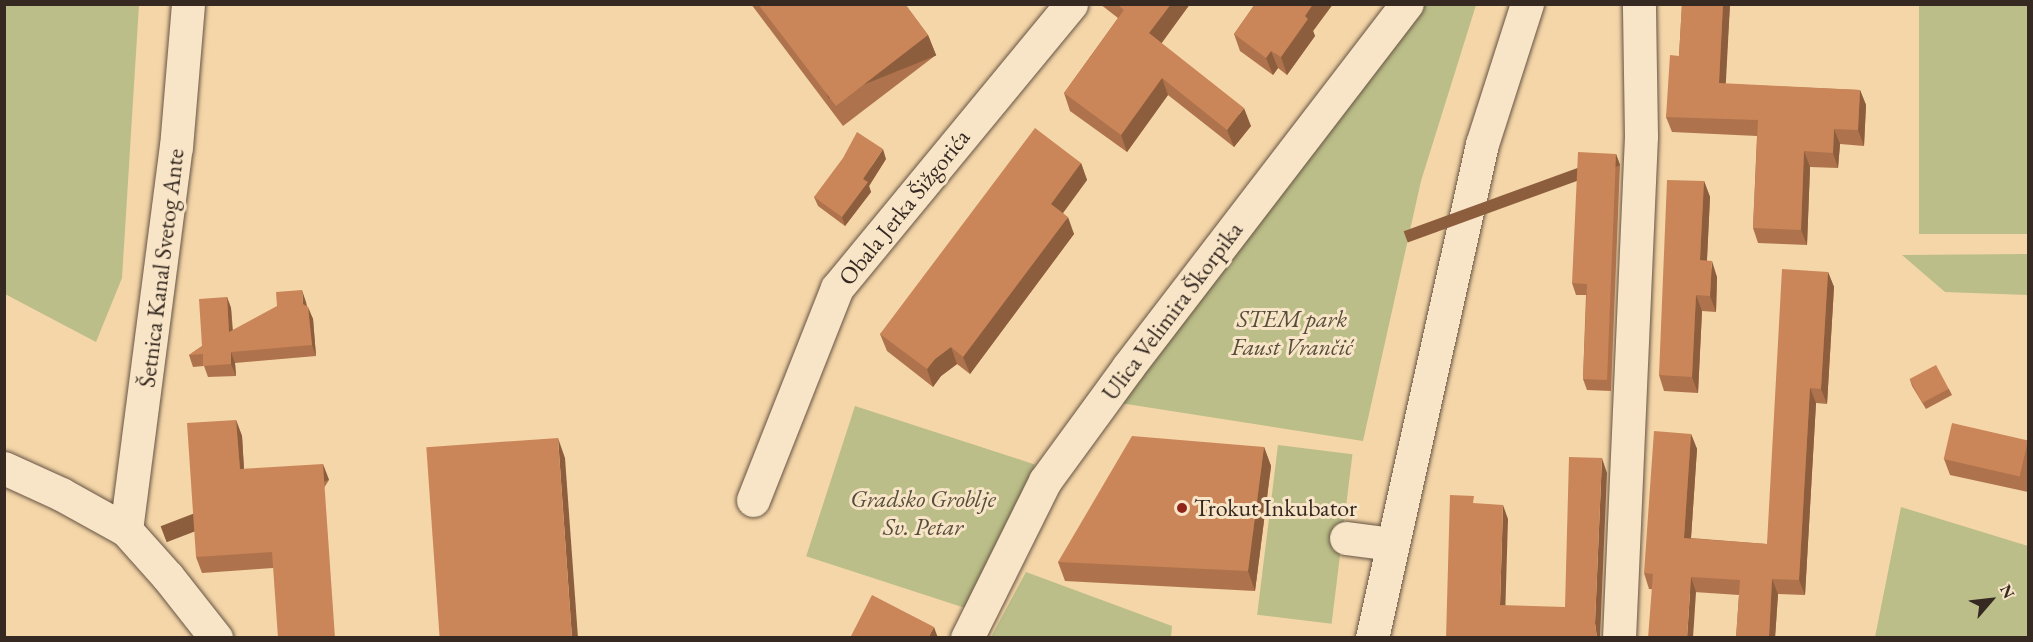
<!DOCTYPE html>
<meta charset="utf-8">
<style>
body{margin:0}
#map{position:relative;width:2033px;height:642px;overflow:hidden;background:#f5d6a8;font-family:"EB Garamond",serif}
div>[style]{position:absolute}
.green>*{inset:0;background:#bbbe88;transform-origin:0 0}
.roads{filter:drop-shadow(0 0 2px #655444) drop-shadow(0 0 2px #655444)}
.minor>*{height:33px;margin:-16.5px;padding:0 16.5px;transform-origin:16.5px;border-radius:16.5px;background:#f8e4c6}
.wall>*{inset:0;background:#ae734c}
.shaded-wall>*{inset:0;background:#8d5e3e;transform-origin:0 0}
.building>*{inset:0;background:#ca8658;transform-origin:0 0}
.dots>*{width:16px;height:16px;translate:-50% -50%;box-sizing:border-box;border:3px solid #f8e4c6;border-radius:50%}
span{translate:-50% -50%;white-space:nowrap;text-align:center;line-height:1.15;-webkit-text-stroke:6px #f8e4c6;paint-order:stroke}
.street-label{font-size:24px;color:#352922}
.park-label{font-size:24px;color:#564e3c;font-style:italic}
.poi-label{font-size:24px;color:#352922}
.left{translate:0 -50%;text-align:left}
.frame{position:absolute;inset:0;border:6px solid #352922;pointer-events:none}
.north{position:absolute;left:1961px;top:570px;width:60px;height:60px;-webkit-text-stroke:4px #f8e4c6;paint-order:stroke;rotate:62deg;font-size:16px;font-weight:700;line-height:24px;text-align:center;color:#352922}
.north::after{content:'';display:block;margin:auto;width:21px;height:27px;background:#352922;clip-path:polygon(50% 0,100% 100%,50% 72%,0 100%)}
</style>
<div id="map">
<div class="green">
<div style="clip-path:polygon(4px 5px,139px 5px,122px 278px,96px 342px,5px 294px)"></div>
<div style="clip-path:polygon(1421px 5px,1476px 5px,1421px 181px,1363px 441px,1120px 403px,1292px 182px)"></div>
<div style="left:1919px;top:5px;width:109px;height:229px"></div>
<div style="clip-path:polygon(2028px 254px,2028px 295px,1945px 292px,1902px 255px)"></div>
<div style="left:855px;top:406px;width:189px;height:158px;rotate:18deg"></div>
<div style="left:1278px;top:445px;width:75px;height:171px;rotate:7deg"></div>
<div style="clip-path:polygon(1901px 507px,2028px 546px,2028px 637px,1875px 637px)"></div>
<div style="clip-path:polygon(1026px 572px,1172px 626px,1171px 637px,991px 637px)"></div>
</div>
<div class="roads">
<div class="minor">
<div style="left:4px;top:468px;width:63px;rotate:24.5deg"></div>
<div style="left:61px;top:494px;width:74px;rotate:29deg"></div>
<div style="left:126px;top:530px;width:63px;rotate:48.2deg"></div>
<div style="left:168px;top:577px;width:78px;rotate:51.8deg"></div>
<div style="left:753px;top:500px;width:228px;rotate:-68.4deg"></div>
<div style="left:837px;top:288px;width:368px;rotate:-50.5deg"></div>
<div style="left:126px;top:530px;width:386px;rotate:-82.6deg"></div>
<div style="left:176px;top:147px;width:144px;rotate:-85.2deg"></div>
<div style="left:1346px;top:538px;width:46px;rotate:7.4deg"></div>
<div style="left:967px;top:638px;width:175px;rotate:-63.6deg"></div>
<div style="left:1045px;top:481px;width:141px;rotate:-53.9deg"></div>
<div style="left:1128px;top:367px;width:458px;rotate:-52.5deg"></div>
<div style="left:1372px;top:638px;width:506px;rotate:-77.45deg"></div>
<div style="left:1482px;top:144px;width:147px;rotate:-72.2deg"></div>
<div style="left:1619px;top:638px;width:502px;rotate:-87.49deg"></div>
<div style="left:1641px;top:136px;width:132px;rotate:-90.9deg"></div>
</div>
</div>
<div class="wall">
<div style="clip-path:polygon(751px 4px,905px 4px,928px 35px,936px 55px,843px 126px)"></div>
<div style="clip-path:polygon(1100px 4px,1190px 4px,1161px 43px,1251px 126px,1234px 147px,1168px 95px,1127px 152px,1070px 111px,1064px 93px,1118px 18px)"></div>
<div style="clip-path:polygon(1255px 4px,1333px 4px,1313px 31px,1315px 36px,1287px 75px,1278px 68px,1273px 75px,1240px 51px,1234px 34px)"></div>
<div style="clip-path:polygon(1682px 4px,1730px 4px,1725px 84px,1860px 90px,1866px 105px,1864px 146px,1840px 144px,1838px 168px,1810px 167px,1807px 245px,1758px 243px,1753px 228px,1757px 136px,1672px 132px,1666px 117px,1679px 56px)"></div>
<div style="clip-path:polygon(1616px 154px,1620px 165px,1611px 391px,1587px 390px,1583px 379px,1586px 295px,1576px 295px,1572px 283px)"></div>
<div style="clip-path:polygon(886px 159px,869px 186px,871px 192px,845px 226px,818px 206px,814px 197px)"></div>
<div style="clip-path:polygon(1081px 163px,1087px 180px,1063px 213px,1074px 234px,970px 374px,957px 364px,941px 376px,933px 387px,887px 351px,880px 334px)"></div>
<div style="clip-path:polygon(1704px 181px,1710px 197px,1707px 261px,1717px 277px,1716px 312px,1702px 311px,1698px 393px,1664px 391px,1659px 375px)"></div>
<div style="clip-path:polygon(1828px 272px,1834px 287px,1827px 404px,1816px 403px,1805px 595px,1778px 594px,1775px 638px,1736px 638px,1739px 595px,1649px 589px,1644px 573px,1691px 434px,1697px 449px,1691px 538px,1767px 544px)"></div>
<div style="clip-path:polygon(227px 297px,231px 308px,233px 330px,306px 302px,307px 306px,313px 319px,316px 356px,235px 363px,236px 376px,208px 377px,204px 366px,193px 367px,189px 355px,202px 346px)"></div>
<div style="clip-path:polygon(1910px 380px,1949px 389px,1952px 395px,1926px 409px,1912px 386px)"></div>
<div style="clip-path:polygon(236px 420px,242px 436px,244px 469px,329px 480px,273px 568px,202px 573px,196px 557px)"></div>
<div style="clip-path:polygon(2028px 440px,2028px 492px,1950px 475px,1944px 459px)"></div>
<div style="clip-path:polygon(1264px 447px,1271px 466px,1255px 591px,1065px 581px,1058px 562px)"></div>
</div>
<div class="shaded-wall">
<div style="clip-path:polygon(1171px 4px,1190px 4px,1156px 51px,1149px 33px)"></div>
<div style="clip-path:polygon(1313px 4px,1333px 4px,1313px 31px,1315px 36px,1287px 75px,1281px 57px,1305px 16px)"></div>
<div style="clip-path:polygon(1723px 4px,1730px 4px,1725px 99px,1719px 83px)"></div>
<div style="left:928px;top:35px;width:22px;height:116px;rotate:68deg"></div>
<div style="clip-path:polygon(1271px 51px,1278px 68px,1273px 75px,1266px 58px)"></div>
<div style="clip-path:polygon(1162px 78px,1168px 95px,1127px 152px,1121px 135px)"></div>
<div style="clip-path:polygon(1860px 90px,1866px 105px,1864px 146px,1858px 130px)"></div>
<div style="clip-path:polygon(1244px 108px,1251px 126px,1234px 147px,1227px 130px)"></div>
<div style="clip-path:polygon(1834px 129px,1840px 144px,1838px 168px,1833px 153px)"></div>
<div style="clip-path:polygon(883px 149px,886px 159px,869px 186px,871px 192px,845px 226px,842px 217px,863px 179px)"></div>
<div style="clip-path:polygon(1804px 151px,1810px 167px,1807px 245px,1801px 230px)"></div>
<div style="left:1616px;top:154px;width:12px;height:226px;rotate:70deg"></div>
<div style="clip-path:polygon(1081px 163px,1087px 180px,1057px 221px,1051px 204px)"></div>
<div style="clip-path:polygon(1704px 181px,1710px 197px,1706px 277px,1700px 260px)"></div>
<div style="clip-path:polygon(1068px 217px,1074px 234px,970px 374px,963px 357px)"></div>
<div style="clip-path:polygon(1712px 261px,1717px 277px,1716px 312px,1710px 296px)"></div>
<div style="clip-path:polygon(1828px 272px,1834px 287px,1827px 404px,1821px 389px)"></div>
<div style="clip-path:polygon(302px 290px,306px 302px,307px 316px,303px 304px)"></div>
<div style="clip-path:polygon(1696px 295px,1702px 311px,1698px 393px,1692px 377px)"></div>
<div style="clip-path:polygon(227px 297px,231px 308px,233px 343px,229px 332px)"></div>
<div style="clip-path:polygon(308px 307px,313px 319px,316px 356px,312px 345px)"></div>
<div style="clip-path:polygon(951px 347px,957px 364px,941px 376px,933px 387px,927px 369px,935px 359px)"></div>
<div style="clip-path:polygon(231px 352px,235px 363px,236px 376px,231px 364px)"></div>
<div style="clip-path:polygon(1810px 388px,1816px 403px,1805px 595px,1799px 580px)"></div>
<div style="clip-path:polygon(236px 420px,242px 436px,245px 486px,240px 469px)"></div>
<div style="clip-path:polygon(1691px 434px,1697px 449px,1690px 553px,1684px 538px)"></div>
<div style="clip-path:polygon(558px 438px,565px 458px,578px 638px,572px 638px)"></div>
<div style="clip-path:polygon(1264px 447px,1271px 466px,1255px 591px,1248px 571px)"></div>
<div style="clip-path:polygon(1602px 458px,1607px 473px,1600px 638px,1597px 638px,1595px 623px)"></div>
<div style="left:323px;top:464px;width:17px;height:174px;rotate:69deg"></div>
<div style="clip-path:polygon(1503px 505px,1508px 519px,1505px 619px,1500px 605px)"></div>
<div style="clip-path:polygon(1691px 577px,1696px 592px,1693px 638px,1687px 638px)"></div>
<div style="clip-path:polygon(1772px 579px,1778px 594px,1775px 638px,1769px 638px)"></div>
<div style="clip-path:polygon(934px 627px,938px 638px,928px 638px)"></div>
</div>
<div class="building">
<div style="clip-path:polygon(758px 4px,905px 4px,928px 35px,836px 106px)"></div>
<div style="clip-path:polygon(1117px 4px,1171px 4px,1149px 33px,1244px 108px,1227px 130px,1162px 78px,1121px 135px,1064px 93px,1124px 10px)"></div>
<div style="clip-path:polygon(1255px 4px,1313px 4px,1305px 16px,1308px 19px,1281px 57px,1271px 51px,1266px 58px,1234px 34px)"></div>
<div style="clip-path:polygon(1682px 4px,1723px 4px,1719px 83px,1860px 90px,1858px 130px,1834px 129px,1833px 153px,1804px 151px,1801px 230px,1753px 228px,1758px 120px,1666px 117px,1670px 55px,1679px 56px)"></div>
<div style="clip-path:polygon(1035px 128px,1081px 163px,1051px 204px,1068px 217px,963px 357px,951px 347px,935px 359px,927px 369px,880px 334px)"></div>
<div style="clip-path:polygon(857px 132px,883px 149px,863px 179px,868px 182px,842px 217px,814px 197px,843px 158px)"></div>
<div style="clip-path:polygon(1578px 152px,1616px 154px,1607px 380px,1583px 379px,1587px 284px,1572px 283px)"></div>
<div style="clip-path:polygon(1667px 180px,1704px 181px,1700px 260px,1712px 261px,1710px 296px,1696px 295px,1692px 377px,1659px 375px)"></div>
<div style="clip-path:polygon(1782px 269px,1828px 272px,1821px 389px,1810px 388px,1799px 580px,1772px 579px,1769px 638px,1736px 638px,1740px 580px,1691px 577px,1687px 638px,1648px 638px,1653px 574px,1644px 573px,1654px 431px,1691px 434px,1684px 538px,1767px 544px)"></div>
<div style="clip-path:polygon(302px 290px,303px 304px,308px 307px,312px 345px,231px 352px,231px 364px,203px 366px,203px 354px,189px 355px,202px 346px,199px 299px,227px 297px,229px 332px,277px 306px,276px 292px)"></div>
<div style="left:1936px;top:365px;width:27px;height:30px;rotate:62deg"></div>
<div style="clip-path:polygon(236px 420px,240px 469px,323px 464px,335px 638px,278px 638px,272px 552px,196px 557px,187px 423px)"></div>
<div style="left:1952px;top:423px;width:78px;height:37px;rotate:13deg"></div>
<div style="clip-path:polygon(1132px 436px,1264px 447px,1248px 571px,1058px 562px)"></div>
<div style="left:558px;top:438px;width:200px;height:132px;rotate:86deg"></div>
<div style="clip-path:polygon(1569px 457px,1602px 458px,1595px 623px,1597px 638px,1446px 638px,1450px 495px,1474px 496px,1473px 503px,1503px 505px,1500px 605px,1565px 607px)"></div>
<div style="clip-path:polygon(872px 595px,934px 627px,928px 638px,850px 638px)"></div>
</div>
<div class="dots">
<div style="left:1182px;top:508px;background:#8f2418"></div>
</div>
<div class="street-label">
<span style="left:904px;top:207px;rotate:-51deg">Obala Jerka Šižgorića</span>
<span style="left:161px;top:268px;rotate:-83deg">Šetnica Kanal Svetog Ante</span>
<span style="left:1172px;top:311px;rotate:-53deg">Ulica Velimira Škorpika</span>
</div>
<div class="park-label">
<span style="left:1292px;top:333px">STEM park<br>Faust Vrančić</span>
<span style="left:923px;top:513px">Gradsko Groblje<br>Sv. Petar</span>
</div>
<div class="poi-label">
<span class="left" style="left:1194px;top:508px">Trokut Inkubator</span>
</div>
<div class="frame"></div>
<div class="north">N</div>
</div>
